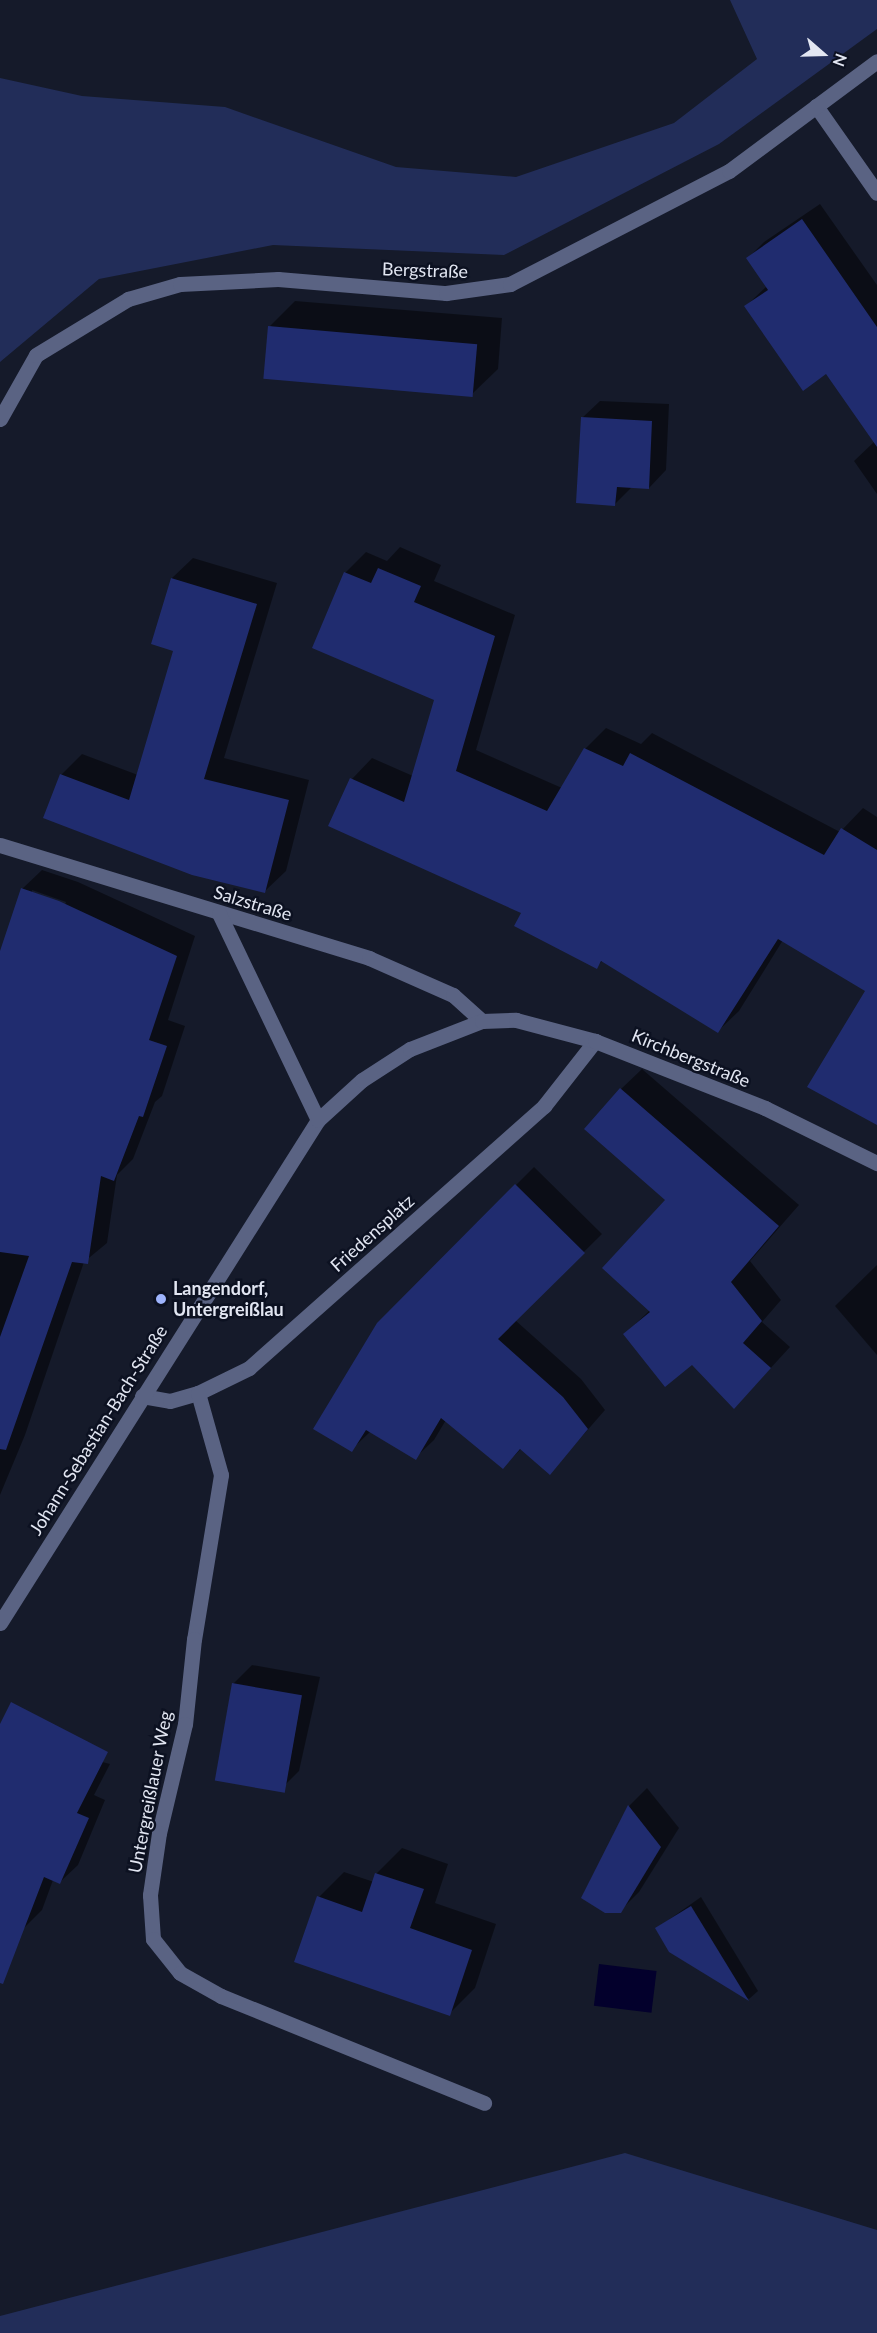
<!DOCTYPE html>
<meta charset="utf-8">
<style>
body{margin:0}
#map{position:relative;width:877px;height:2333px;overflow:hidden;background:#151a2a;font-family:Lato,sans-serif}
div>[style]{position:absolute}
.green>*{inset:0;background:#222d59}
.water>*{inset:0;background:#03002c;transform-origin:0 0}
.shadow>*{inset:0;background:#0007}
.building>*{inset:0;background:#202c6f;transform-origin:0 0}
.service>*{height:15px;margin:-7.5px;padding:0 7.5px;transform-origin:7.5px;border-radius:7.5px;background:#5a6383}
.minor>*{height:15px;margin:-7.5px;padding:0 7.5px;transform-origin:7.5px;border-radius:7.5px;background:#5a6383}
.tertiary>*{height:15px;margin:-7.5px;padding:0 7.5px;transform-origin:7.5px;border-radius:7.5px;background:#5a6383}
.dots>*{width:16px;height:16px;translate:-50% -50%;box-sizing:border-box;border:3px solid #0c1121;border-radius:50%}
span{translate:-50% -50%;white-space:nowrap;text-align:center;line-height:1.15;-webkit-text-stroke:5px #0c1121;paint-order:stroke}
.street-label{font-size:18px;color:#e2e6f2}
.poi-label{font-size:18px;color:#e2e6f2;font-weight:700}
.left{translate:0 -50%;text-align:left}
.north{position:absolute;left:793px;top:24px;width:60px;height:60px;-webkit-text-stroke:4px #0c1121;paint-order:stroke;rotate:110deg;font-size:16px;font-weight:700;line-height:24px;text-align:center;color:#e2e6f2}
.north::after{content:'';display:block;margin:auto;width:21px;height:27px;background:#e2e6f2;clip-path:polygon(50% 0,100% 100%,50% 72%,0 100%)}
</style>
<div id="map">
<div class="green">
<div style="clip-path:polygon(730px 0,877px 0,877px 29px,719px 144px,504px 255px,273px 245px,99px 279px,0 362px,0 78px,82px 96px,225px 107px,396px 167px,516px 177px,674px 123px,757px 59px)"></div>
<div style="clip-path:polygon(625px 2153px,877px 2230px,877px 2333px,0 2333px,0 2316px)"></div>
</div>
<div class="water">
<div style="left:599px;top:1964px;width:58px;height:42px;rotate:7deg"></div>
</div>
<div class="shadow">
<div style="clip-path:polygon(820px 204px,877px 285px,877px 494px,854px 461px,875px 441px,826px 372px,746px 306px,767px 286px,748px 258px,764px 242px)"></div>
<div style="clip-path:polygon(295px 301px,502px 318px,498px 369px,472px 394px,270px 326px)"></div>
<div style="clip-path:polygon(600px 401px,669px 404px,666px 470px,649px 488px,632px 487px,615px 504px,582px 418px)"></div>
<div style="clip-path:polygon(400px 547px,441px 565px,434px 581px,515px 615px,476px 750px,562px 788px,585px 749px,606px 728px,641px 744px,652px 733px,840px 832px,863px 808px,877px 817px,877px 1121px,867px 991px,783px 940px,739px 1011px,718px 1031px,603px 960px,597px 967px,352px 779px,372px 758px,413px 776px,436px 699px,345px 573px,366px 552px,387px 561px)"></div>
<div style="clip-path:polygon(193px 558px,277px 583px,224px 758px,309px 780px,286px 871px,265px 891px,61px 775px,82px 754px,138px 775px,175px 650px,172px 578px)"></div>
<div style="clip-path:polygon(evenodd,42px 870px,78px 882px,195px 936px,168px 1020px,185px 1026px,162px 1096px,155px 1102px,133px 1159px,117px 1175px,107px 1243px,84px 1262px,25px 1435px,0 1495px,0 956px,22px 889px,42px 870px,32px 890px,66px 902px,65px 905px,32px 894px,32px 890px)"></div>
<div style="clip-path:polygon(642px 1069px,799px 1205px,750px 1261px,781px 1300px,762px 1322px,790px 1347px,735px 1407px,692px 1363px,625px 1334px,650px 1310px,667px 1200px,621px 1089px)"></div>
<div style="clip-path:polygon(534px 1167px,602px 1234px,515px 1320px,581px 1379px,605px 1410px,550px 1473px,521px 1449px,503px 1467px,446px 1420px,434px 1440px,415px 1458px,370px 1432px,351px 1450px,378px 1323px)"></div>
<div style="clip-path:polygon(877px 1265px,877px 1355px,835px 1306px)"></div>
<div style="clip-path:polygon(252px 1665px,320px 1677px,299px 1771px,280px 1790px,233px 1684px)"></div>
<div style="clip-path:polygon(4px 1736px,110px 1764px,94px 1795px,105px 1800px,78px 1865px,60px 1882px,53px 1880px,42px 1910px,24px 1928px,0 1919px,0 1740px)"></div>
<div style="clip-path:polygon(647px 1788px,679px 1828px,639px 1892px,620px 1911px,583px 1897px,629px 1806px)"></div>
<div style="clip-path:polygon(402px 1848px,448px 1864px,435px 1903px,496px 1924px,475px 1988px,449px 2014px,319px 1897px,344px 1872px,374px 1882px,377px 1873px)"></div>
<div style="clip-path:polygon(701px 1897px,758px 1991px,749px 1999px,671px 1951px,657px 1928px)"></div>
</div>
<div class="building">
<div style="clip-path:polygon(802px 219px,877px 327px,877px 447px,826px 374px,803px 391px,744px 306px,768px 290px,746px 258px)"></div>
<div style="left:268px;top:326px;width:210px;height:53px;rotate:5deg"></div>
<div style="clip-path:polygon(581px 417px,652px 421px,649px 489px,617px 487px,615px 506px,576px 503px)"></div>
<div style="clip-path:polygon(378px 568px,421px 586px,414px 602px,495px 636px,456px 771px,547px 811px,584px 748px,623px 766px,630px 753px,824px 855px,841px 828px,877px 850px,877px 1125px,807px 1087px,865px 991px,778px 939px,718px 1033px,601px 961px,597px 969px,514px 926px,521px 913px,328px 826px,350px 778px,404px 802px,434px 700px,312px 648px,344px 572px,371px 583px)"></div>
<div style="clip-path:polygon(171px 578px,257px 604px,204px 779px,289px 800px,265px 893px,192px 875px,43px 818px,60px 774px,129px 800px,173px 651px,151px 644px)"></div>
<div style="clip-path:polygon(21px 888px,59px 901px,177px 956px,149px 1040px,167px 1046px,143px 1117px,139px 1116px,114px 1181px,101px 1176px,88px 1264px,72px 1262px,6px 1450px,0 1449px,0 1337px,29px 1256px,0 1252px,0 951px)"></div>
<div style="clip-path:polygon(620px 1088px,779px 1226px,731px 1282px,762px 1321px,743px 1343px,771px 1368px,734px 1409px,692px 1365px,665px 1387px,623px 1334px,650px 1312px,602px 1268px,665px 1200px,584px 1129px)"></div>
<div style="clip-path:polygon(515px 1184px,585px 1253px,498px 1339px,563px 1397px,588px 1429px,550px 1475px,520px 1449px,503px 1469px,441px 1418px,416px 1460px,366px 1430px,352px 1452px,313px 1429px,377px 1323px)"></div>
<div style="left:232px;top:1683px;width:71px;height:99px;rotate:10deg"></div>
<div style="clip-path:polygon(11px 1702px,108px 1752px,77px 1813px,89px 1818px,60px 1884px,44px 1877px,3px 1984px,0 1983px,0 1724px)"></div>
<div style="clip-path:polygon(628px 1805px,661px 1847px,621px 1913px,605px 1913px,581px 1898px)"></div>
<div style="clip-path:polygon(375px 1873px,424px 1889px,410px 1928px,472px 1950px,450px 2016px,294px 1962px,317px 1896px,362px 1912px)"></div>
<div style="clip-path:polygon(691px 1906px,749px 2001px,669px 1952px,655px 1928px)"></div>
</div>
<div class="service">
<div style="left:142px;top:1396px;width:28px;rotate:10deg"></div>
<div style="left:170px;top:1401px;width:29px;rotate:-16deg"></div>
<div style="left:198px;top:1393px;width:57px;rotate:-26.1deg"></div>
<div style="left:249px;top:1368px;width:395px;rotate:-41.6deg"></div>
<div style="left:544px;top:1106px;width:83px;rotate:-51.9deg"></div>
</div>
<div class="minor">
<div style="left:816px;top:106px;width:106px;rotate:55deg"></div>
<div style="left:0;top:419px;width:73px;rotate:-60.6deg"></div>
<div style="left:36px;top:355px;width:108px;rotate:-31.3deg"></div>
<div style="left:128px;top:299px;width:54px;rotate:-16.1deg"></div>
<div style="left:180px;top:284px;width:98px;rotate:-2.9deg"></div>
<div style="left:278px;top:279px;width:169px;rotate:4.8deg"></div>
<div style="left:446px;top:293px;width:65px;rotate:-8deg"></div>
<div style="left:510px;top:284px;width:246px;rotate:-27.3deg"></div>
<div style="left:729px;top:171px;width:184px;rotate:-36.6deg"></div>
<div style="left:0;top:845px;width:386px;rotate:17deg"></div>
<div style="left:369px;top:958px;width:92px;rotate:23.8deg"></div>
<div style="left:453px;top:995px;width:39px;rotate:42deg"></div>
<div style="left:198px;top:1393px;width:85px;rotate:74.3deg"></div>
<div style="left:221px;top:1475px;width:166px;rotate:99.3deg"></div>
<div style="left:194px;top:1639px;width:85px;rotate:96deg"></div>
<div style="left:185px;top:1724px;width:112px;rotate:103.4deg"></div>
<div style="left:159px;top:1833px;width:63px;rotate:98.3deg"></div>
<div style="left:150px;top:1895px;width:44px;rotate:86.1deg"></div>
<div style="left:153px;top:1939px;width:43px;rotate:51.5deg"></div>
<div style="left:180px;top:1973px;width:47px;rotate:29.3deg"></div>
<div style="left:221px;top:1996px;width:284px;rotate:22.1deg"></div>
<div style="left:0;top:1623px;width:595px;rotate:-57.7deg"></div>
<div style="left:318px;top:1120px;width:229px;rotate:-115.6deg"></div>
</div>
<div class="tertiary">
<div style="left:318px;top:1120px;width:59px;rotate:-42.3deg"></div>
<div style="left:362px;top:1080px;width:57px;rotate:-32.9deg"></div>
<div style="left:410px;top:1049px;width:77px;rotate:-21.3deg"></div>
<div style="left:482px;top:1021px;width:34px;rotate:-2deg"></div>
<div style="left:516px;top:1020px;width:82px;rotate:14.9deg"></div>
<div style="left:595px;top:1041px;width:183px;rotate:21.5deg"></div>
<div style="left:765px;top:1108px;width:125px;rotate:26.2deg"></div>
</div>
<div class="dots">
<div style="left:161px;top:1299px;background:#9eb4fd"></div>
</div>
<div class="street-label">
<span style="left:425px;top:270px;rotate:2deg">Bergstraße</span>
<span style="left:253px;top:903px;rotate:17deg">Salzstraße</span>
<span style="left:691px;top:1058px;rotate:22deg">Kirchbergstraße</span>
<span style="left:372px;top:1233px;rotate:-42deg">Friedensplatz</span>
<span style="left:98px;top:1430px;rotate:-58deg">Johann-Sebastian-Bach-Straße</span>
<span style="left:150px;top:1792px;rotate:-79deg">Untergreißlauer Weg</span>
</div>
<div class="poi-label">
<span class="left" style="left:173px;top:1299px">Langendorf,<br>Untergreißlau</span>
</div>
<div class="north">N</div>
</div>
